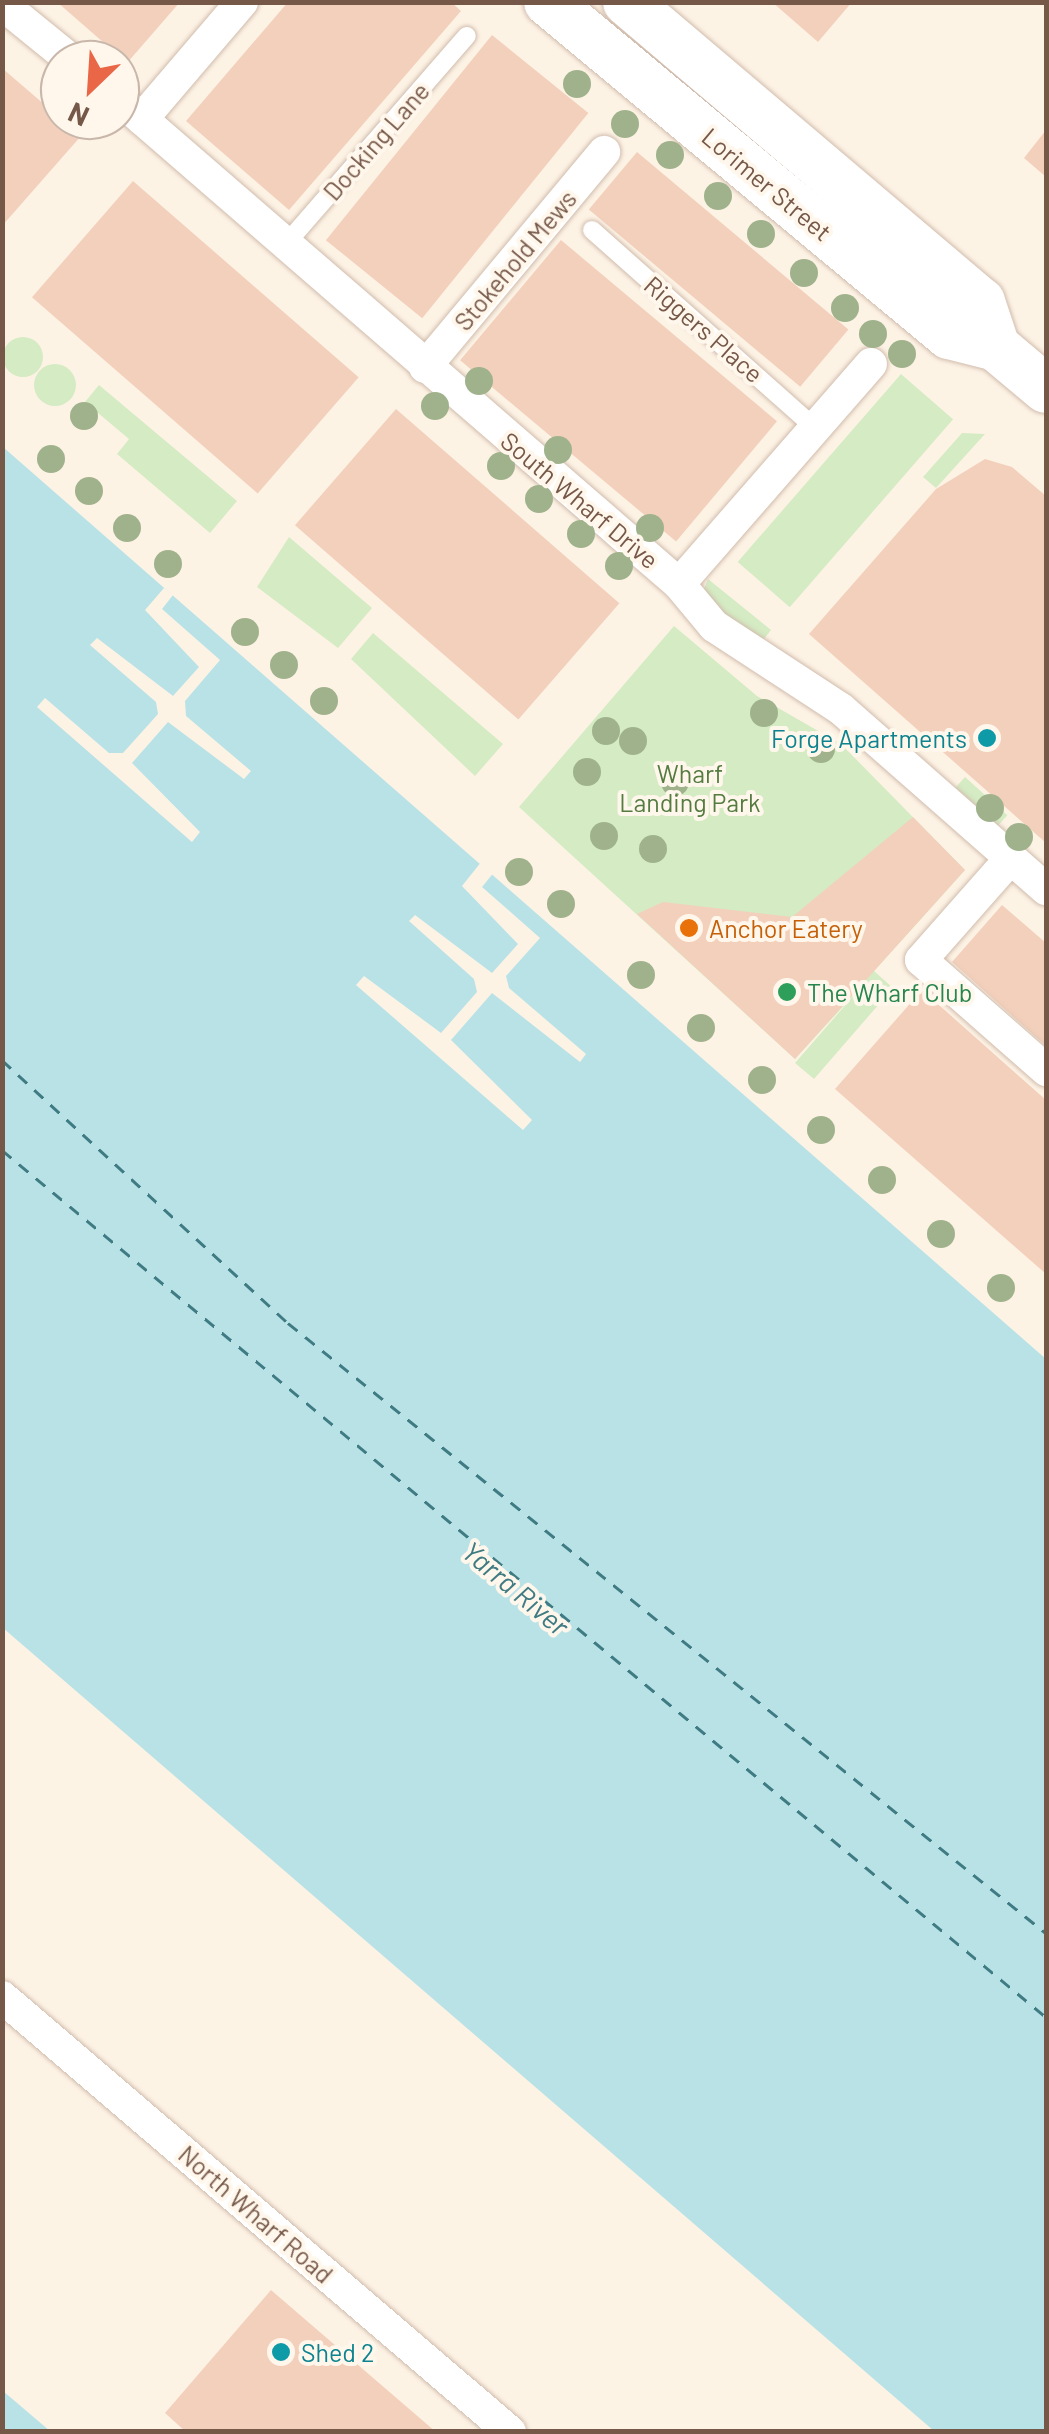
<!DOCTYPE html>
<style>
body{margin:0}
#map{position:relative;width:1049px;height:2434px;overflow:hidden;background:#fdf3e5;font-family:Barlow,sans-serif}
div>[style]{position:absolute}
.green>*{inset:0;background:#d4ebc3;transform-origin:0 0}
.round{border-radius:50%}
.water>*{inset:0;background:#b9e2e7}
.pier>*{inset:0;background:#fdf3e5}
.ferry>*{height:2.5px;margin-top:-1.25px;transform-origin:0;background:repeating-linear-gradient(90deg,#3f7b83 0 12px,transparent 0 22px)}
.building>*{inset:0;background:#f3d0bc;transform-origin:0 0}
.roads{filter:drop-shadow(0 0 2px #d1bcad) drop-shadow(0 0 2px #d1bcad)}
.service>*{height:18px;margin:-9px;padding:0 9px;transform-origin:9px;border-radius:9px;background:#fff}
.minor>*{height:32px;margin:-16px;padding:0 16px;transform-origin:16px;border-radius:16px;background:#fff}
.secondary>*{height:48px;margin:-24px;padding:0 24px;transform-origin:24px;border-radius:24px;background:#fff}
.trees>*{width:28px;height:28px;margin:-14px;border-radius:50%;background:#a0b28b}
.dots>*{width:28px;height:28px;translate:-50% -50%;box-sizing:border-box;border:5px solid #fff7eb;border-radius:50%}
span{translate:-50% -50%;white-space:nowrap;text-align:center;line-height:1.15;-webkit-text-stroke:8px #fff7eb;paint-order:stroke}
.street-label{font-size:25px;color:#765849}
.culture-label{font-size:25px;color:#0d838f}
.right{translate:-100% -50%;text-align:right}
.left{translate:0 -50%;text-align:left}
.park-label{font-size:25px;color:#547c41}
.food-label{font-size:25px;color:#c56008}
.leisure-label{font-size:25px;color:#27864d}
.water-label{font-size:28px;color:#3f7b83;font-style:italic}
.frame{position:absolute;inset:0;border:5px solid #765849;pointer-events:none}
.north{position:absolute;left:40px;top:40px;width:100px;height:100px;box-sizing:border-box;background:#fff7eb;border:2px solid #c8b7aa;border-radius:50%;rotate:205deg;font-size:28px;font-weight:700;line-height:40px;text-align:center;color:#765849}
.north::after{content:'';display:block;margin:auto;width:35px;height:45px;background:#e96647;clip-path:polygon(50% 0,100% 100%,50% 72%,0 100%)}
</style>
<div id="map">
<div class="green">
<div class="round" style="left:3px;top:337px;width:40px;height:40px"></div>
<div class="round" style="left:34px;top:364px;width:42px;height:42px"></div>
<div style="left:901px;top:374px;width:69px;height:249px;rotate:41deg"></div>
<div style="clip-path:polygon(99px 385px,237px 501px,210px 533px,117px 454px,129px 439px,85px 402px)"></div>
<div style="clip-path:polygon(962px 433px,985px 434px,936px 488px,923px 477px)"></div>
<div style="clip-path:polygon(289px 537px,372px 608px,338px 648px,257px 587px)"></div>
<div style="clip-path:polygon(708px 579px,771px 630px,764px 639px,731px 626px,703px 592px)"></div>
<div style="clip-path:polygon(674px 626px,757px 696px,841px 744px,965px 870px,874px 971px,893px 988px,814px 1079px,795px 1063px,862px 986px,795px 1059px,519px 807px)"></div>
<div style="clip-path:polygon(373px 633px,503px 744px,475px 776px,351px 659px)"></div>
<div style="left:965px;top:777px;width:57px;height:14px;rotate:42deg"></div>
</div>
<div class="water">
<div style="clip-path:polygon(3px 447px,1046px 1359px,1046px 2431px,934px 2431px,3px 1628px)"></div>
<div style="clip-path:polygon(3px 2391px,50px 2431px,3px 2431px)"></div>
</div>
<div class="pier">
<div style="clip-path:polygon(164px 588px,173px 595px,162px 609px,220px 660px,185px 701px,186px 716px,251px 771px,244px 779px,168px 722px,132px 763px,200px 832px,192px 842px,37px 707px,45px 698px,109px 753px,123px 753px,158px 714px,156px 702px,90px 645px,97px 638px,173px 696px,199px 667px,145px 610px)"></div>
<div style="clip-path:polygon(482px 861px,495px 871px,482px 887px,540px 938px,506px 976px,509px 988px,586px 1054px,580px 1062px,492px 993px,451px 1040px,532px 1120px,523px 1130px,356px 985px,364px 976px,441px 1033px,477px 992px,474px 979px,409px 921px,415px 915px,492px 973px,518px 944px,462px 886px)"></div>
</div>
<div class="ferry">
<div style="left:2px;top:1060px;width:389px;rotate:42.6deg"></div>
<div style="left:288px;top:1323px;width:973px;rotate:38.83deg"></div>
<div style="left:2px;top:1150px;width:1357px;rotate:39.71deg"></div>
</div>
<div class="building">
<div style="clip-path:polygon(57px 2px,180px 2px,127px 63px)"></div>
<div style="clip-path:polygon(288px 2px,451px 2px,461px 11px,289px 210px,186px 121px)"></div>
<div style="clip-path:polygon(772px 2px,852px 2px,818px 42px)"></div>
<div style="left:492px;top:35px;width:124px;height:264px;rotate:39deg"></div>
<div style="clip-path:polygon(2px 68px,81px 136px,2px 226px)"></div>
<div style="clip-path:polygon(1046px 130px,1046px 177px,1024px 158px)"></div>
<div style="left:637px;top:152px;width:276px;height:75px;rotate:40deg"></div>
<div style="left:133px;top:181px;width:299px;height:154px;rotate:41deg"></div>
<div style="left:561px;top:240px;width:282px;height:157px;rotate:40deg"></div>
<div style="left:396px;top:409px;width:296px;height:154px;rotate:41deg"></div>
<div style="clip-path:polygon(985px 459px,1012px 467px,1046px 496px,1046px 843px,809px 634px,936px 489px)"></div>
<div style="clip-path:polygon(913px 817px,965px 870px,795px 1059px,637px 914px,663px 902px,792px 917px)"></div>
<div style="clip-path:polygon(1002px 905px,1046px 943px,1046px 1046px,952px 962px)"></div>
<div style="clip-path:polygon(922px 990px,1046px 1100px,1046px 1274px,835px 1089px)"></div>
<div style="clip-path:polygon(271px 2290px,436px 2432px,186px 2432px,165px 2413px)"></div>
</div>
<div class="roads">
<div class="service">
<div style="left:592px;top:230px;width:298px;rotate:41.6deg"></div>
<div style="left:285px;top:245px;width:277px;rotate:-49deg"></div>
</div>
<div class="minor">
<div style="left:2px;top:4px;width:89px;rotate:39.1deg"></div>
<div style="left:120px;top:100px;width:739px;rotate:40.89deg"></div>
<div style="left:679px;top:584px;width:55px;rotate:50.2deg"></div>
<div style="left:714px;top:626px;width:152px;rotate:33.2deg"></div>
<div style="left:841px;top:709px;width:273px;rotate:41.3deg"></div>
<div style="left:142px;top:119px;width:154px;rotate:-49.5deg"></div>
<div style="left:425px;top:367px;width:280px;rotate:-50.2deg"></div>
<div style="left:679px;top:584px;width:292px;rotate:-48.9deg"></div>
<div style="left:1011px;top:858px;width:136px;rotate:131.4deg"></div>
<div style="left:921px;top:960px;width:167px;rotate:41.3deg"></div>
<div style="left:2px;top:1997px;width:669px;rotate:40.57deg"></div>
</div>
<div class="secondary">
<div style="left:548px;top:2px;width:521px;rotate:39.71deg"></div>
<div style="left:949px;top:335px;width:49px;rotate:14.3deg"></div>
<div style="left:996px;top:347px;width:65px;rotate:40deg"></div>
<div style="left:627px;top:2px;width:464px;rotate:40.3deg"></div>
<div style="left:981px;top:302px;width:47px;rotate:71.6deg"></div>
</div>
</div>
<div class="trees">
<div style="left:577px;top:84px"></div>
<div style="left:625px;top:124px"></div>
<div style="left:670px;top:155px"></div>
<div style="left:718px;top:196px"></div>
<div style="left:761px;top:234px"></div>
<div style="left:804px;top:273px"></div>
<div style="left:845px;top:308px"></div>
<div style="left:873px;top:334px"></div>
<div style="left:902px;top:354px"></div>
<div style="left:479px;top:381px"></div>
<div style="left:435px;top:406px"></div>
<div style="left:84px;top:416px"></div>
<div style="left:558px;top:450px"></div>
<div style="left:51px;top:459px"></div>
<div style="left:501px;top:466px"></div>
<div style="left:89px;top:491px"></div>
<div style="left:539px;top:499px"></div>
<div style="left:127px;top:528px"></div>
<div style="left:650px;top:528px"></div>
<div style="left:581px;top:534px"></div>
<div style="left:168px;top:564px"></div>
<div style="left:619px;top:566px"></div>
<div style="left:245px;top:632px"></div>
<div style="left:284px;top:665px"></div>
<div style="left:324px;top:701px"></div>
<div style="left:764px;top:713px"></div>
<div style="left:606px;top:731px"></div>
<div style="left:633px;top:741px"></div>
<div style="left:821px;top:749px"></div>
<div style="left:587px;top:772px"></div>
<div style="left:675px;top:782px"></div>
<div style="left:990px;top:808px"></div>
<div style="left:604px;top:836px"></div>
<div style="left:1019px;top:837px"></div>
<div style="left:653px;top:849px"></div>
<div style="left:519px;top:872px"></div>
<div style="left:561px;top:904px"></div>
<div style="left:641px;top:975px"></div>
<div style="left:701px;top:1028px"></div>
<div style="left:762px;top:1080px"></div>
<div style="left:821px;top:1130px"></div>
<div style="left:882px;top:1180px"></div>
<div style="left:941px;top:1234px"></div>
<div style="left:1001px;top:1288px"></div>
</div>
<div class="dots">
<div style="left:987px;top:738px;background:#0f9aa8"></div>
<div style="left:689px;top:928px;background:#e8710a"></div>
<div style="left:787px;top:992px;background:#2e9e5b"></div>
<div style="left:281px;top:2352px;background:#0f9aa8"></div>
</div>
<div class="street-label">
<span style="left:376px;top:141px;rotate:-49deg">Docking Lane</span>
<span style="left:767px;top:184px;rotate:40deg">Lorimer Street</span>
<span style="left:515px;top:260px;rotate:-50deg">Stokehold Mews</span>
<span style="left:704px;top:329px;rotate:41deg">Riggers Place</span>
<span style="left:580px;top:500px;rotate:40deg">South Wharf Drive</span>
<span style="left:256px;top:2214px;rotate:41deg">North Wharf Road</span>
</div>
<div class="culture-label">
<span class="right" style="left:967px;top:738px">Forge Apartments</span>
<span class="left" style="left:301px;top:2352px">Shed 2</span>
</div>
<div class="park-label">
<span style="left:690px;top:788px">Wharf<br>Landing Park</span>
</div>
<div class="food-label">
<span class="left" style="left:709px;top:928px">Anchor Eatery</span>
</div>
<div class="leisure-label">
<span class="left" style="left:807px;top:992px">The Wharf Club</span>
</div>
<div class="water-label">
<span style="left:516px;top:1588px;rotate:40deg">Yarra River</span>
</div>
<div class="frame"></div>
<div class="north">N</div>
</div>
